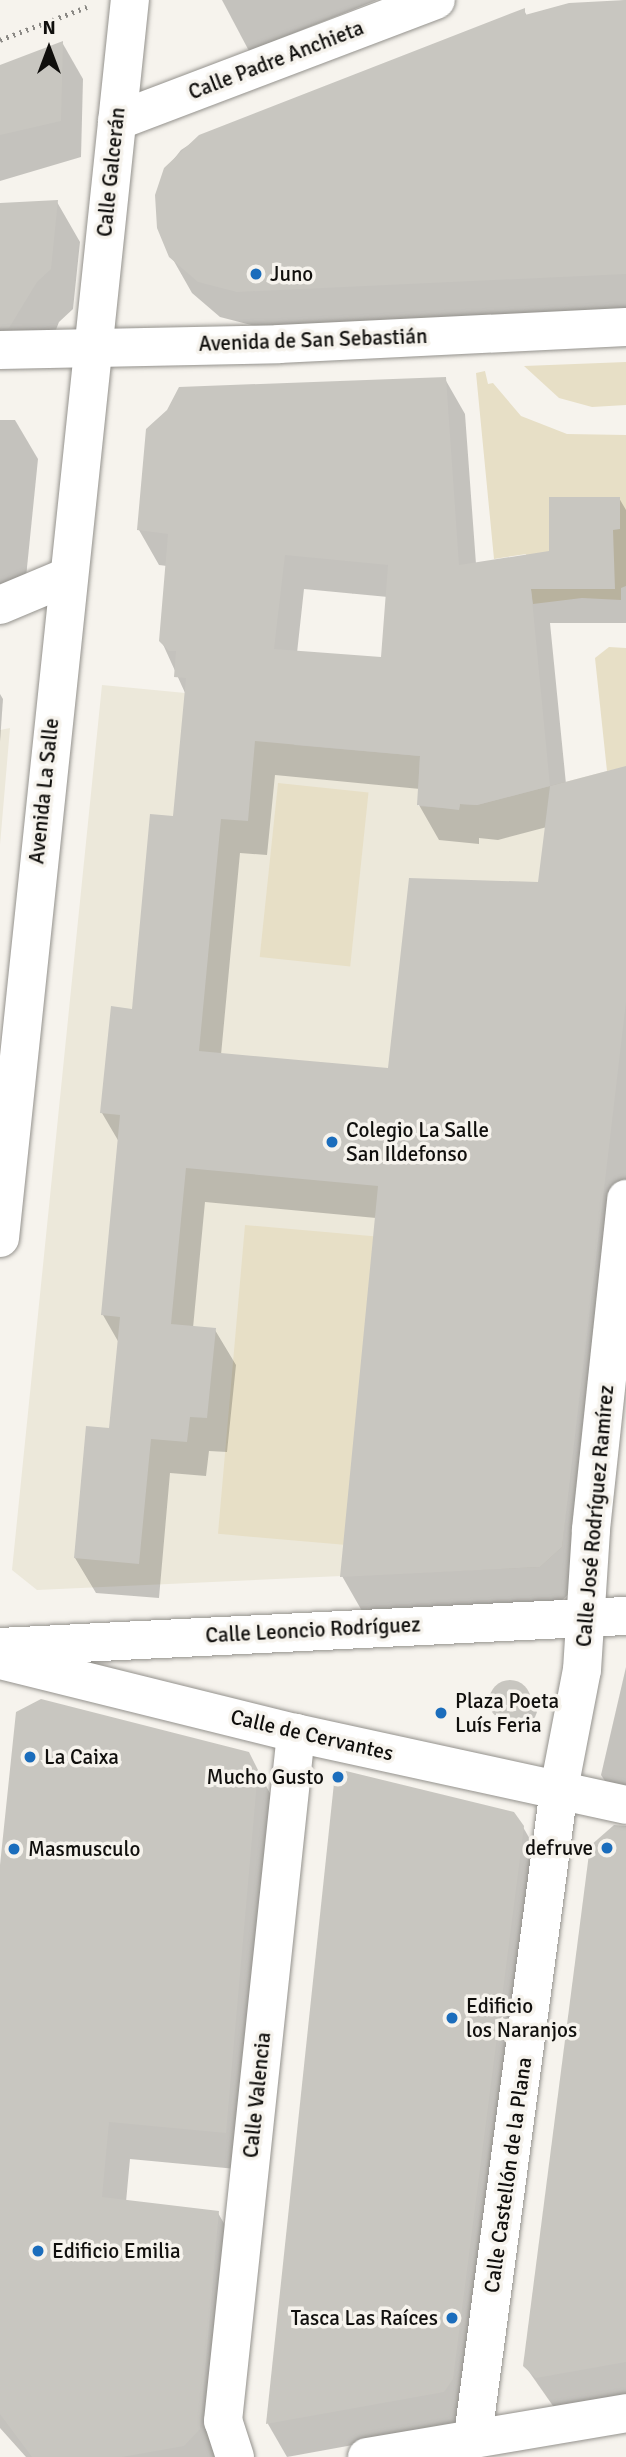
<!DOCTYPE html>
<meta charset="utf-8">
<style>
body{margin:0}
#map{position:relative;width:626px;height:2457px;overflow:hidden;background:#f6f3ed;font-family:Signika,sans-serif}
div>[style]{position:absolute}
.built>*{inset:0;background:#ece8da}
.green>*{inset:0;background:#e7dfc6;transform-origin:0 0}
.shadow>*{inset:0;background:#0003}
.building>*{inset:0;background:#c8c6c0}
.round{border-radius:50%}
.path>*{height:4.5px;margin-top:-2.25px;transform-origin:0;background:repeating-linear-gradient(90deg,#8b8985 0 2px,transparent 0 7px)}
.roads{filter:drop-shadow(0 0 2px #94928d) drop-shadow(0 0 2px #94928d)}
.minor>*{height:38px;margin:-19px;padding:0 19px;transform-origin:19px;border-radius:19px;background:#fff}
.major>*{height:38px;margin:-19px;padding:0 19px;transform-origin:19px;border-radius:19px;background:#fff}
.dots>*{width:19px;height:19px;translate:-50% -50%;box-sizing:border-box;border:4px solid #f6f3ed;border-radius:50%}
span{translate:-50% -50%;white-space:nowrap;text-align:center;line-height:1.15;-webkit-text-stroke:7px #f6f3ed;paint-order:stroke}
.street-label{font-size:21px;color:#100f0d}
.poi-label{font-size:21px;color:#100f0d}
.left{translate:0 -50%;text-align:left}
.right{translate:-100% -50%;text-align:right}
.north{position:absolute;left:14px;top:14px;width:70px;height:70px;-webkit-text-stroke:5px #f6f3ed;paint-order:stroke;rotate:0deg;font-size:19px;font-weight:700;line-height:28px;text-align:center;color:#100f0d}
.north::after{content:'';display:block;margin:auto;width:24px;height:32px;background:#100f0d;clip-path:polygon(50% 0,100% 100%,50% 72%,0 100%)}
</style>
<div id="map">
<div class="built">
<div style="clip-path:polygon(102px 685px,227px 697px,295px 745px,420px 756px,418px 806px,459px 809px,460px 804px,477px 805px,626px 766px,584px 1340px,562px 1547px,540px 1567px,37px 1590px,12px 1570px)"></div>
<div style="clip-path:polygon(10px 728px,0 845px,0 730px)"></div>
</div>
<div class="green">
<div style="clip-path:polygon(626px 362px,626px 405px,592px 407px,559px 398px,524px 366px)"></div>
<div style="clip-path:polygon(485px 371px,488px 384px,493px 383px,521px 416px,567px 434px,626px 435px,626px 586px,621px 588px,621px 600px,582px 598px,533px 604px,526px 554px,494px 559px,476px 373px)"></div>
<div style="clip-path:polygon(609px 647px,626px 648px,626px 767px,607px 771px,595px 658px)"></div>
<div style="left:278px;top:783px;width:91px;height:175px;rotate:6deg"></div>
<div style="left:245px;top:1225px;width:129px;height:310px;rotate:5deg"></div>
</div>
<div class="shadow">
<div style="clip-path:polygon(222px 0,377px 0,249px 51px)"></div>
<div style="clip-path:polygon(626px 0,626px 310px,259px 327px,220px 317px,192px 293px,171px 256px,166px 169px,181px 150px,207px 133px,524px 10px,527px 16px)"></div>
<div style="clip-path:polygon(63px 44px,83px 79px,81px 157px,0 181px,0 66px)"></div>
<div style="clip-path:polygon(57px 202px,80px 242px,73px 309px,59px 322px,50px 345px,0 347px,0 205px)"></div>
<div style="clip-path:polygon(evenodd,445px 379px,465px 414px,476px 564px,550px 552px,619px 498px,626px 510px,626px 623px,550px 623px,566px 784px,626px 768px,626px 1205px,582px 1582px,560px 1602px,362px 1611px,342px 1576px,376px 1218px,205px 1202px,193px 1328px,215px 1330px,236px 1365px,227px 1452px,209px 1451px,206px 1476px,170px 1473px,159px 1598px,96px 1593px,75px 1558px,111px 1430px,119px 1343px,103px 1315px,119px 1142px,102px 1113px,134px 1010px,175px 818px,186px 695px,161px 640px,167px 566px,159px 565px,139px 530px,445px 379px,304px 589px,388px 597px,383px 659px,297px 653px,304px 589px,445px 379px,275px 775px,420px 789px,419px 805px,439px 840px,479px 844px,479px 838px,498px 840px,547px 827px,540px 883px,390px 1070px,221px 1055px,240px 853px,267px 855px,275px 775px)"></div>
<div style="clip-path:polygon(0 420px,15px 420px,38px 459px,23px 607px,0 612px)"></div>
<div style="clip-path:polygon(0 694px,3px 699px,0 742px)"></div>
<div style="clip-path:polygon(626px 1667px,626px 1812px,601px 1775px)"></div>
<div style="clip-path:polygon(513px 1681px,524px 1688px,537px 1712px,530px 1730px,517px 1734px,505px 1730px,490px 1699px,495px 1688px)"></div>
<div style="clip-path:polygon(248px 1754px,279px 1809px,247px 2170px,130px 2159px,126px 2202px,218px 2213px,240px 2251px,222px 2457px,26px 2457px,0 2428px,0 1894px)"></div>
<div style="clip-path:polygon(335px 1784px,523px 1827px,543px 1862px,463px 2425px,287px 2457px,268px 2424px)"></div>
<div style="clip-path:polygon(626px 1827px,626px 2401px,558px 2413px,525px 2366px)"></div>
</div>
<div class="building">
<div style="clip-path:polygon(626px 0,626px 274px,237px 292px,198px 282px,169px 257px,157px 228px,155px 195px,164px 168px,199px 135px,525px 8px,525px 15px,569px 3px)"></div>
<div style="clip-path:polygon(63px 41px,61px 121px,0 135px,0 65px)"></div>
<div style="clip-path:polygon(58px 200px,51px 269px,37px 282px,9px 328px,0 328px,0 203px)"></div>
<div style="clip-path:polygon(evenodd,446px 377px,459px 565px,549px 551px,549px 497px,620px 497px,620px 529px,613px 530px,615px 589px,531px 589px,550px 786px,626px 766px,626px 1002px,562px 1547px,540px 1567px,340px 1577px,378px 1186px,186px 1168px,171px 1324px,216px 1328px,207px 1418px,190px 1417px,187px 1442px,151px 1439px,139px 1564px,74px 1558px,86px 1426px,109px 1428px,120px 1317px,101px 1315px,120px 1115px,100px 1113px,111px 1006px,132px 1009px,150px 814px,173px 816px,186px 678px,174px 677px,176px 651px,169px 651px,159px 641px,168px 534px,137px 530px,146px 429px,167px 410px,179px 387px,446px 377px,285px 555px,388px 565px,381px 657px,274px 649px,285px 555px,446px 377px,255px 741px,420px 756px,417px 805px,459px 810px,460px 804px,477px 805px,550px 786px,538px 882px,409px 878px,388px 1068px,199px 1051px,221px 819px,248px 821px,255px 741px)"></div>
<div class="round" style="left:489px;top:1680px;width:42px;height:42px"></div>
<div style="clip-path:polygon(41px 1699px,249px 1752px,258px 1770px,226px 2133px,109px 2122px,102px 2197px,219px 2211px,200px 2429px,184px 2446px,122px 2457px,32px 2457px,0 2414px,0 1865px,16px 1712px)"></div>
<div style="clip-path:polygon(346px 1771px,514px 1812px,524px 1826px,520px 1858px,453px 2379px,444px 2392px,266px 2424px,334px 1783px)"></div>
<div style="clip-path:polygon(614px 1825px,626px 1826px,626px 2362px,536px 2378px,523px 2366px,590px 1846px)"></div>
</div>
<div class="path">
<div style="left:0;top:40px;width:93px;rotate:-20.8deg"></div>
</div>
<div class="roads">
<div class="minor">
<div style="left:117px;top:121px;width:341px;rotate:-20.8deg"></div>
<div style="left:0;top:350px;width:279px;rotate:-1.2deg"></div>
<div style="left:279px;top:344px;width:347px;rotate:-2.8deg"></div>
<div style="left:0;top:605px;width:73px;rotate:-22.7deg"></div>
<div style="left:0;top:1647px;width:627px;rotate:-2.84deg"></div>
<div style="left:0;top:1660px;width:305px;rotate:13.9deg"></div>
<div style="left:296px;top:1733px;width:338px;rotate:12.3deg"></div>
<div style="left:473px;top:2436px;width:653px;rotate:-82.43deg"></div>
<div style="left:559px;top:1789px;width:121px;rotate:-79.1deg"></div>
<div style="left:582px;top:1670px;width:141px;rotate:-86.3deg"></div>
<div style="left:591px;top:1529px;width:332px;rotate:-83.9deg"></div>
<div style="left:235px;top:2457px;width:38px;rotate:-108deg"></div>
<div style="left:223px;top:2421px;width:692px;rotate:-83.94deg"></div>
<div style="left:367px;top:2457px;width:263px;rotate:-9.6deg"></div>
</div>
<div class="major">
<div style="left:0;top:1238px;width:1245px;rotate:-84.01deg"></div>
</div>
</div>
<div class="dots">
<div style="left:256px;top:274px;background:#1b6dbc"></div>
<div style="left:332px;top:1142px;background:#1b6dbc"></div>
<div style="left:441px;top:1713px;background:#1b6dbc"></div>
<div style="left:30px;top:1757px;background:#1b6dbc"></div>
<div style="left:338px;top:1777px;background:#1b6dbc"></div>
<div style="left:607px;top:1848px;background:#1b6dbc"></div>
<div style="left:14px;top:1849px;background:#1b6dbc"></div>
<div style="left:452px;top:2018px;background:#1b6dbc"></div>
<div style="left:38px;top:2251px;background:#1b6dbc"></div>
<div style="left:452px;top:2318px;background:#1b6dbc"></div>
</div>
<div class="street-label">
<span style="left:276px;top:60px;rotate:-21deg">Calle Padre Anchieta</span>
<span style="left:111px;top:172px;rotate:-84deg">Calle Galcerán</span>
<span style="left:313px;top:340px;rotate:-2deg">Avenida de San Sebastián</span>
<span style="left:44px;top:791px;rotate:-84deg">Avenida La Salle</span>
<span style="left:595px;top:1516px;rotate:-85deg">Calle José Rodríguez Ramírez</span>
<span style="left:313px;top:1630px;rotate:-3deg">Calle Leoncio Rodríguez</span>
<span style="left:312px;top:1735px;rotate:13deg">Calle de Cervantes</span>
<span style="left:257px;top:2095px;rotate:-84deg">Calle Valencia</span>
<span style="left:508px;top:2175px;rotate:-82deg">Calle Castellón de la Plana</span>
</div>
<div class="poi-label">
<span class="left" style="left:270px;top:274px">Juno</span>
<span class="left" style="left:346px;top:1142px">Colegio La Salle<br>San Ildefonso</span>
<span class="left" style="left:455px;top:1713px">Plaza Poeta<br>Luís Feria</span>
<span class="left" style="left:44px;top:1757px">La Caixa</span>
<span class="right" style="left:324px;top:1777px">Mucho Gusto</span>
<span class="right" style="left:593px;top:1848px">defruve</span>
<span class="left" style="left:28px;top:1849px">Masmusculo</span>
<span class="left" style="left:466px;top:2018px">Edificio<br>los Naranjos</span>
<span class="left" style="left:52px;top:2251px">Edificio Emilia</span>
<span class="right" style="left:438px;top:2318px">Tasca Las Raíces</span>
</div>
<div class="north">N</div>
</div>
